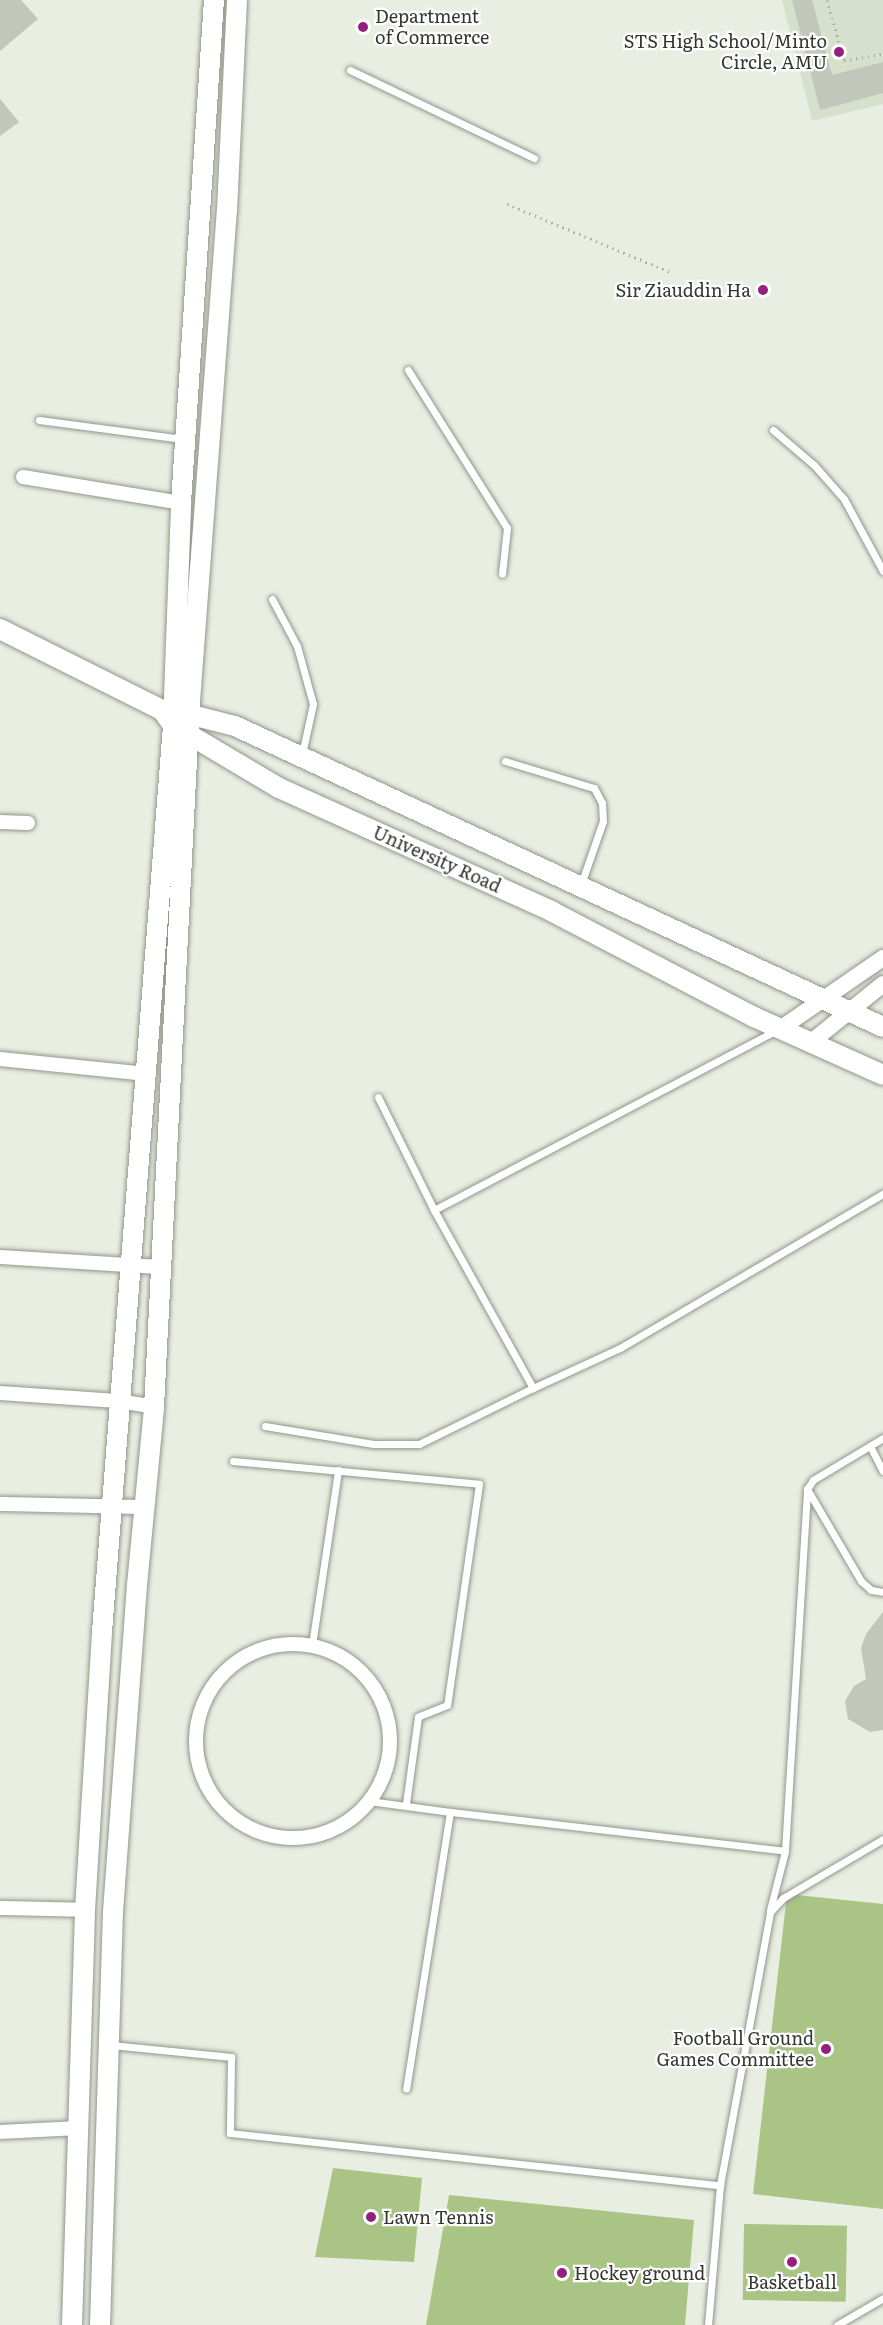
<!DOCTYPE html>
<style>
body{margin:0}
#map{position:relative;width:883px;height:2325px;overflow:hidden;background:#e8eee1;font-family:Literata,serif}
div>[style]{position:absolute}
.built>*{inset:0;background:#d7e0cd}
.green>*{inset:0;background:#a9c484;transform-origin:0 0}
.building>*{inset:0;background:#c1c7bb}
.path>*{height:3px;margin-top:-1.5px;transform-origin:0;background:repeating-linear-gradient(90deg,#acb1a6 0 1.5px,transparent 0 6px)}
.roads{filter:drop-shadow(0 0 2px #91968b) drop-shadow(0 0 2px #91968b)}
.service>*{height:7px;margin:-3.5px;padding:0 3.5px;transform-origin:3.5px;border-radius:3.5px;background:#fff}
.minor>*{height:14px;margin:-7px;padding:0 7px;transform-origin:7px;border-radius:7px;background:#fff}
.minor>.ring{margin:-7px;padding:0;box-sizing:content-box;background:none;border:14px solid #fff;border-radius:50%}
.tertiary>*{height:16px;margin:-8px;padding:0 8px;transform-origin:8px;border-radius:8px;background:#fff}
.secondary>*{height:20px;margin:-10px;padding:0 10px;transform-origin:10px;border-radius:10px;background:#fff}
.dots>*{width:16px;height:16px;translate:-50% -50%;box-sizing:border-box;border:3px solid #fff;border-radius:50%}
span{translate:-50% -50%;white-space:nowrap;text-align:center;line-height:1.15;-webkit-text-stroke:4.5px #fff;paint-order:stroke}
.poi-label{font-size:18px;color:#343631}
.left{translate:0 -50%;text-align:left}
.right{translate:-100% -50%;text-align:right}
.street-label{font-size:18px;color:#343631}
</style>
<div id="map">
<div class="built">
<div style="clip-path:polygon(782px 0,883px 0,883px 104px,812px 121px)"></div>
</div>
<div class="green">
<div style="clip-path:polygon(787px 1894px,883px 1904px,883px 2209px,753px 2194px)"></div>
<div style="clip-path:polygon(333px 2168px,422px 2178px,414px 2262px,315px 2257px)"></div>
<div style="clip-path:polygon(449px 2195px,694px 2220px,685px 2325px,426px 2325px)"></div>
<div style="left:744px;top:2224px;width:103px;height:76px;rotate:1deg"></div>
</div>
<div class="building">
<div style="clip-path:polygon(0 0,21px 0,38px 19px,0 51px)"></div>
<div style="clip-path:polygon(792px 0,812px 0,832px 75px,883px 62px,883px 93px,820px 110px)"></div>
<div style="clip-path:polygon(0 99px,19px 122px,0 136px)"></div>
<div style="clip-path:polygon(883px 1612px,883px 1730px,870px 1732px,848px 1719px,845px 1701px,854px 1686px,866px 1679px,861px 1648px,866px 1634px)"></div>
</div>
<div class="path">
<div style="left:827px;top:0;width:62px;rotate:74.2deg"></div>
<div style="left:844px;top:60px;width:39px;rotate:-9deg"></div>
<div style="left:507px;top:204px;width:177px;rotate:22.6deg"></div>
</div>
<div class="roads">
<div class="service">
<div style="left:350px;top:70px;width:204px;rotate:25.6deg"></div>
<div style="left:408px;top:370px;width:186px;rotate:57.9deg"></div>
<div style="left:507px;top:528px;width:46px;rotate:96.2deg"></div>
<div style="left:39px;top:420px;width:145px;rotate:7.5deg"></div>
<div style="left:773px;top:430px;width:54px;rotate:40.5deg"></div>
<div style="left:814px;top:465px;width:45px;rotate:48.6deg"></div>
<div style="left:844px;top:499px;width:82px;rotate:61.6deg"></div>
<div style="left:272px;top:599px;width:53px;rotate:62deg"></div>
<div style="left:297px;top:646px;width:60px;rotate:74.6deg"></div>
<div style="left:313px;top:704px;width:51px;rotate:102.4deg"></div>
<div style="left:505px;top:761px;width:93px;rotate:16.9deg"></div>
<div style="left:594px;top:788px;width:17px;rotate:62deg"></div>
<div style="left:602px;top:803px;width:18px;rotate:87deg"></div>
<div style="left:603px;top:821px;width:67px;rotate:109.2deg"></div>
<div style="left:434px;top:1210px;width:385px;rotate:-27.7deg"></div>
<div style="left:533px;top:1388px;width:96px;rotate:-24.7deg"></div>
<div style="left:620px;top:1348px;width:305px;rotate:-30.4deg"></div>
<div style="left:265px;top:1426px;width:110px;rotate:9.4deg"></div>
<div style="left:374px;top:1444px;width:45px"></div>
<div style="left:419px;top:1444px;width:127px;rotate:-26.2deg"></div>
<div style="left:533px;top:1388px;width:204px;rotate:-119.1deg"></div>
<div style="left:434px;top:1210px;width:126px;rotate:-116.4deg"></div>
<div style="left:870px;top:1446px;width:28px;rotate:63deg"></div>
<div style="left:233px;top:1461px;width:247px;rotate:5.3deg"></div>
<div style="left:479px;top:1484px;width:223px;rotate:98.2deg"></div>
<div style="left:447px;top:1705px;width:31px;rotate:158deg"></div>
<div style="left:418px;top:1717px;width:88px;rotate:97.9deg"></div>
<div style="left:807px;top:1489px;width:107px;rotate:59.6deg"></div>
<div style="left:861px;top:1581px;width:13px;rotate:42deg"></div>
<div style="left:871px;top:1590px;width:12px;rotate:9deg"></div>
<div style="left:312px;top:1645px;width:177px;rotate:-81.5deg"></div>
<div style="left:369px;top:1801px;width:82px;rotate:7.7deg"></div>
<div style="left:450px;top:1812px;width:280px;rotate:99deg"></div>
<div style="left:450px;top:1812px;width:337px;rotate:6.6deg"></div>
<div style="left:770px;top:1910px;width:61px;rotate:-75.7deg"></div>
<div style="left:785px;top:1851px;width:363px;rotate:-86.5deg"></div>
<div style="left:807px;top:1489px;width:11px;rotate:-56deg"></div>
<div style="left:813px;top:1480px;width:82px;rotate:-31deg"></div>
<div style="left:111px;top:2045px;width:121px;rotate:5.7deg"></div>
<div style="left:231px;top:2057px;width:76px;rotate:90.8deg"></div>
<div style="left:230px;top:2133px;width:493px;rotate:6.1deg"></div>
<div style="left:708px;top:2325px;width:141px;rotate:-85.1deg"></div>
<div style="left:720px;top:2185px;width:278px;rotate:-79.6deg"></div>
<div style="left:770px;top:1912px;width:19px;rotate:-47deg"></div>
<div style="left:783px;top:1898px;width:116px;rotate:-30.5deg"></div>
<div style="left:837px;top:2325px;width:53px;rotate:-30.4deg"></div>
</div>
<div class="minor">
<div style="left:23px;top:477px;width:160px;rotate:9.3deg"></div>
<div style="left:0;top:822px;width:28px;rotate:2deg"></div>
<div style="left:0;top:1059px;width:148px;rotate:5.8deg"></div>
<div style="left:0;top:1257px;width:160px;rotate:3.6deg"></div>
<div style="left:0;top:1393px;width:118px;rotate:3.9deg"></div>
<div style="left:118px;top:1401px;width:36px;rotate:9deg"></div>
<div style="left:0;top:1504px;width:144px;rotate:1.2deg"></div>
<div class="ring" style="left:196px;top:1644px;width:180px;height:180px"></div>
<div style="left:0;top:1908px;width:85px;rotate:1.3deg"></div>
<div style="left:0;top:2132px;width:79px;rotate:-2.9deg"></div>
</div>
<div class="tertiary">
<div style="left:780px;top:1029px;width:125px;rotate:-34.6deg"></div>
<div style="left:810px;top:1043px;width:94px;rotate:-38.9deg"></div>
</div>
<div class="secondary">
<div style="left:0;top:629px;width:181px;rotate:26.6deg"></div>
<div style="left:162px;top:710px;width:19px;rotate:54deg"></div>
<div style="left:173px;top:725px;width:123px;rotate:30.7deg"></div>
<div style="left:279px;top:788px;width:299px;rotate:24.3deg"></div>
<div style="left:551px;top:911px;width:229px;rotate:27.6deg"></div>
<div style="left:754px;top:1017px;width:141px;rotate:24.2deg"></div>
<div style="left:180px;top:712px;width:57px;rotate:14.3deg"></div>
<div style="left:235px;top:726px;width:714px;rotate:24.92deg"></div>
<div style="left:72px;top:2325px;width:415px;rotate:-88.2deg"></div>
<div style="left:85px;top:1910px;width:279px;rotate:-86.5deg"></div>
<div style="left:102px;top:1632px;width:910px;rotate:-85.52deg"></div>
<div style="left:173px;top:725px;width:222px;rotate:-87.9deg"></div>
<div style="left:181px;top:503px;width:504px;rotate:-86.25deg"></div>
<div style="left:100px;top:2325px;width:413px;rotate:-88.2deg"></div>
<div style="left:113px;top:1912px;width:328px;rotate:-85.8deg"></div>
<div style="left:137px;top:1585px;width:179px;rotate:-84.5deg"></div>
<div style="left:154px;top:1407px;width:707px;rotate:-87.08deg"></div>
<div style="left:190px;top:701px;width:491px;rotate:-85.7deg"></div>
<div style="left:227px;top:211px;width:211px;rotate:-87.3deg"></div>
</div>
</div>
<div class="dots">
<div style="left:363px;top:27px;background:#941f7d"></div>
<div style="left:839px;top:52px;background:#941f7d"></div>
<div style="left:763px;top:290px;background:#941f7d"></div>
<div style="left:826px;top:2049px;background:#941f7d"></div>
<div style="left:371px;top:2217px;background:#941f7d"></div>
<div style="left:792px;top:2262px;background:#941f7d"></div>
<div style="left:562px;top:2273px;background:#941f7d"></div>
</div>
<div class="poi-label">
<span class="left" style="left:375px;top:27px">Department<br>of Commerce</span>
<span class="right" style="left:827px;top:52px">STS High School/Minto<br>Circle, AMU</span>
<span class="right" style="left:751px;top:290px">Sir Ziauddin Ha</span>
<span class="right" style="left:814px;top:2049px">Football Ground<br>Games Committee</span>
<span class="left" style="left:383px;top:2217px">Lawn Tennis</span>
<span class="left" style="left:574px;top:2273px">Hockey ground</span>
<span style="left:792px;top:2282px">Basketball</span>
</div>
<div class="street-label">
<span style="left:437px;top:859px;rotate:24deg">University Road</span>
</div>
</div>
